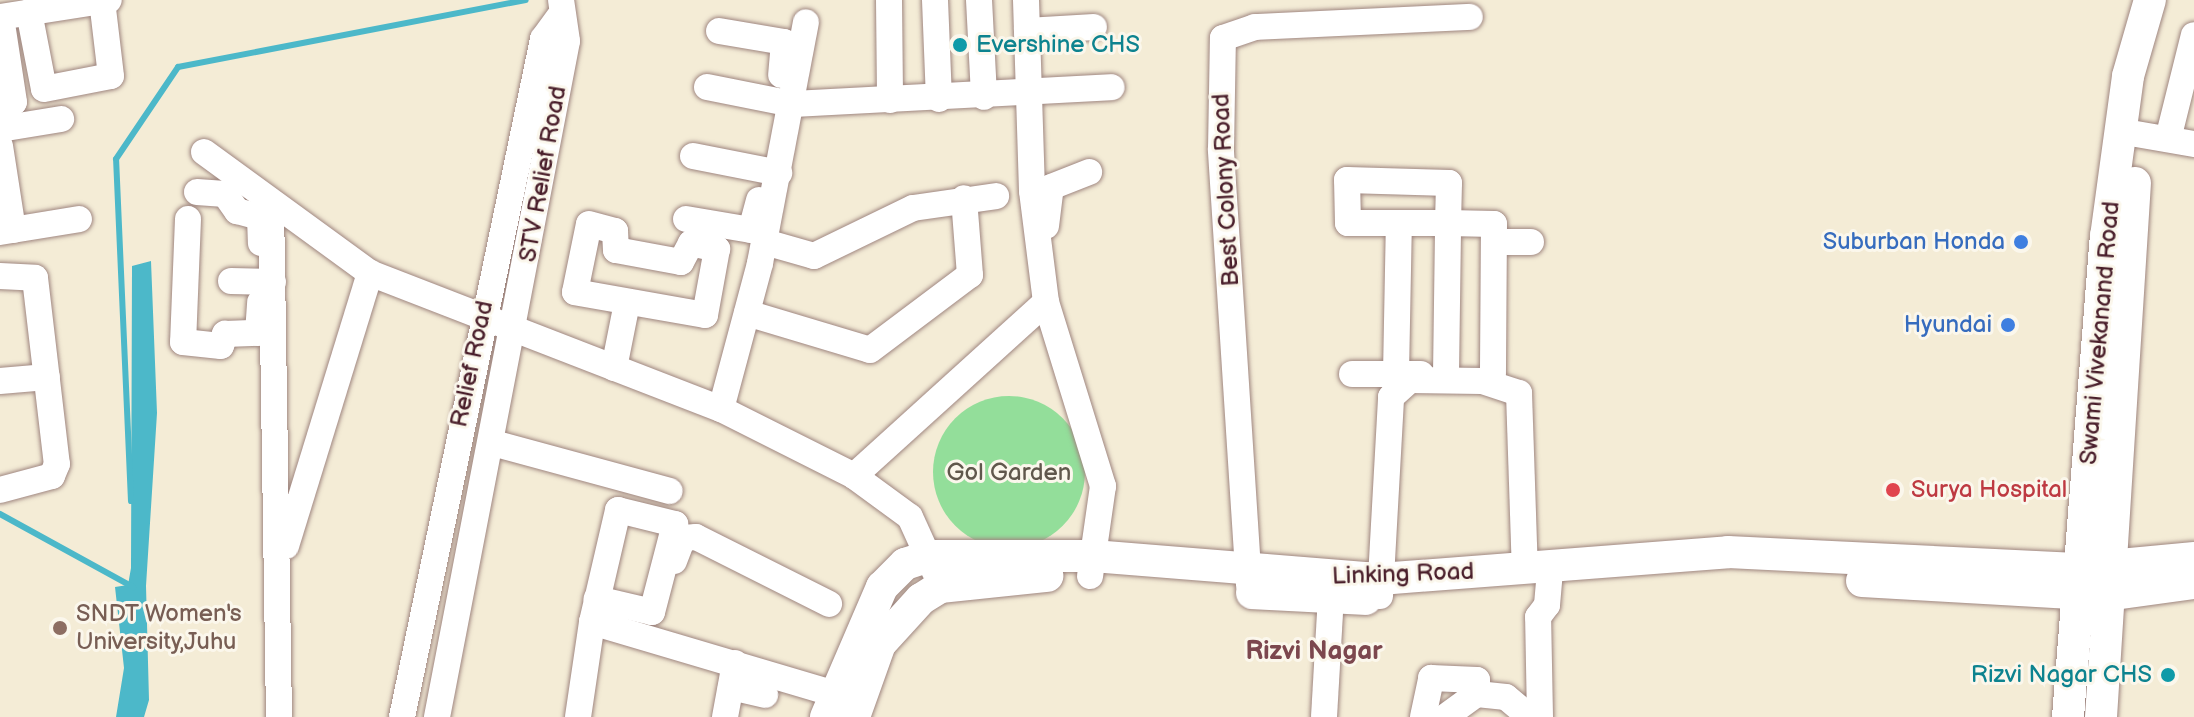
<!DOCTYPE html>
<style>
body{margin:0}
#map{position:relative;width:2194px;height:717px;overflow:hidden;background:#f4ecd6;font-family:"Balsamiq Sans",sans-serif}
div>[style]{position:absolute}
.green>*{inset:0;background:#93de9a}
.round{border-radius:50%}
.water>*{inset:0;background:#4cb8c9}
.stream>*{height:6px;margin:-3px;padding:0 3px;transform-origin:3px;border-radius:3px;background:#4cb8c9}
.roads{filter:drop-shadow(0 0 2px #9f8680) drop-shadow(0 0 2px #9f8680)}
.minor>*{height:26px;margin:-13px;padding:0 13px;transform-origin:13px;border-radius:13px;background:#fff}
.major>*{height:32px;margin:-16px;padding:0 16px;transform-origin:16px;border-radius:16px;background:#fff}
.dots>*{width:22px;height:22px;translate:-50% -50%;box-sizing:border-box;border:4px solid #fbf7ec;border-radius:50%}
span{translate:-50% -50%;white-space:nowrap;text-align:center;line-height:1.15;-webkit-text-stroke:6px #fbf7ec;paint-order:stroke}
.culture-label{font-size:24px;color:#0d838f}
.left{translate:0 -50%;text-align:left}
.right{translate:-100% -50%;text-align:right}
.street-label{font-size:24px;color:#4a1f2b}
.shop-label{font-size:24px;color:#366cbe}
.park-label{font-size:24px;color:#60584c}
.health-label{font-size:24px;color:#be3a42}
.education-label{font-size:24px;color:#785e54}
.neighbourhood-label{font-size:26px;color:#7c474e;font-weight:700}
</style>
<div id="map">
<div class="green">
<div class="round" style="left:933px;top:396px;width:152px;height:152px"></div>
</div>
<div class="water">
<div style="clip-path:polygon(151px 261px,157px 413px,146px 586px,149px 700px,144px 717px,116px 717px,124px 668px,115px 587px,128px 585px,131px 568px,132px 266px)"></div>
</div>
<div class="stream">
<div style="left:131px;top:501px;width:342px;rotate:-92.5deg"></div>
<div style="left:116px;top:159px;width:111px;rotate:-56deg"></div>
<div style="left:178px;top:67px;width:354px;rotate:-10.9deg"></div>
<div style="left:0;top:514px;width:152px;rotate:28.8deg"></div>
</div>
<div class="roads">
<div class="minor">
<div style="left:889px;top:0;width:100px;rotate:89.4deg"></div>
<div style="left:935px;top:0;width:99px;rotate:87.7deg"></div>
<div style="left:979px;top:0;width:97px;rotate:87deg"></div>
<div style="left:29px;top:12px;width:78px;rotate:79deg"></div>
<div style="left:44px;top:89px;width:68px;rotate:-11deg"></div>
<div style="left:111px;top:76px;width:76px;rotate:-96.8deg"></div>
<div style="left:0;top:17px;width:110px;rotate:-8.9deg"></div>
<div style="left:719px;top:31px;width:66px;rotate:9.6deg"></div>
<div style="left:784px;top:42px;width:33px;rotate:95deg"></div>
<div style="left:1027px;top:31px;width:67px;rotate:-3.4deg"></div>
<div style="left:707px;top:87px;width:87px;rotate:11.3deg"></div>
<div style="left:792px;top:104px;width:320px;rotate:-3deg"></div>
<div style="left:0;top:108px;width:15px;rotate:-23deg"></div>
<div style="left:14px;top:102px;width:86px;rotate:-98.7deg"></div>
<div style="left:0;top:129px;width:62px;rotate:-9.3deg"></div>
<div style="left:2119px;top:131px;width:76px;rotate:9.8deg"></div>
<div style="left:2168px;top:139px;width:107px;rotate:-76deg"></div>
<div style="left:0;top:146px;width:85px;rotate:81.2deg"></div>
<div style="left:204px;top:152px;width:205px;rotate:36.1deg"></div>
<div style="left:370px;top:273px;width:376px;rotate:21.2deg"></div>
<div style="left:721px;top:409px;width:149px;rotate:26.7deg"></div>
<div style="left:854px;top:476px;width:69px;rotate:36.2deg"></div>
<div style="left:910px;top:517px;width:60px;rotate:65.6deg"></div>
<div style="left:693px;top:156px;width:88px;rotate:11.2deg"></div>
<div style="left:1347px;top:180px;width:102px;rotate:1.7deg"></div>
<div style="left:1449px;top:183px;width:40px;rotate:91.4deg"></div>
<div style="left:1448px;top:223px;width:100px;rotate:180deg"></div>
<div style="left:1348px;top:223px;width:43px;rotate:-91.3deg"></div>
<div style="left:197px;top:192px;width:28px;rotate:4deg"></div>
<div style="left:225px;top:194px;width:21px;rotate:55deg"></div>
<div style="left:237px;top:211px;width:24px;rotate:15deg"></div>
<div style="left:260px;top:217px;width:26px;rotate:88deg"></div>
<div style="left:271px;top:203px;width:514px;rotate:89.11deg"></div>
<div style="left:188px;top:219px;width:123px;rotate:92.3deg"></div>
<div style="left:183px;top:342px;width:38px;rotate:6deg"></div>
<div style="left:221px;top:346px;width:13px;rotate:-72deg"></div>
<div style="left:225px;top:334px;width:33px;rotate:-2deg"></div>
<div style="left:258px;top:333px;width:31px;rotate:-86deg"></div>
<div style="left:686px;top:219px;width:66px;rotate:9.6deg"></div>
<div style="left:751px;top:230px;width:31px;rotate:-75deg"></div>
<div style="left:589px;top:224px;width:27px;rotate:15deg"></div>
<div style="left:615px;top:231px;width:19px;rotate:87deg"></div>
<div style="left:616px;top:250px;width:66px;rotate:10.5deg"></div>
<div style="left:681px;top:262px;width:21px;rotate:-62deg"></div>
<div style="left:691px;top:243px;width:27px;rotate:13deg"></div>
<div style="left:717px;top:249px;width:67px;rotate:100.3deg"></div>
<div style="left:705px;top:315px;width:132px;rotate:-170deg"></div>
<div style="left:575px;top:292px;width:69px;rotate:-78.4deg"></div>
<div style="left:1046px;top:226px;width:39px;rotate:-83deg"></div>
<div style="left:1051px;top:187px;width:41px;rotate:-21.5deg"></div>
<div style="left:0;top:232px;width:80px;rotate:-9.3deg"></div>
<div style="left:765px;top:242px;width:51px;rotate:15.9deg"></div>
<div style="left:814px;top:256px;width:110px;rotate:-25.9deg"></div>
<div style="left:913px;top:208px;width:84px;rotate:-8.2deg"></div>
<div style="left:1494px;top:242px;width:37px"></div>
<div style="left:0;top:276px;width:35px;rotate:3deg"></div>
<div style="left:35px;top:278px;width:187px;rotate:83.3deg"></div>
<div style="left:57px;top:464px;width:13px;rotate:113deg"></div>
<div style="left:52px;top:476px;width:54px;rotate:164.9deg"></div>
<div style="left:231px;top:281px;width:42px;rotate:1.4deg"></div>
<div style="left:1046px;top:302px;width:193px;rotate:72.8deg"></div>
<div style="left:1103px;top:486px;width:91px;rotate:98.2deg"></div>
<div style="left:747px;top:313px;width:128px;rotate:16.7deg"></div>
<div style="left:870px;top:350px;width:125px;rotate:-36.9deg"></div>
<div style="left:970px;top:275px;width:77px;rotate:-94.5deg"></div>
<div style="left:614px;top:368px;width:66px;rotate:-78.7deg"></div>
<div style="left:1352px;top:374px;width:69px"></div>
<div style="left:1396px;top:374px;width:151px;rotate:-88.9deg"></div>
<div style="left:1446px;top:374px;width:151px;rotate:-89.2deg"></div>
<div style="left:1448px;top:223px;width:46px;rotate:1.2deg"></div>
<div style="left:1494px;top:224px;width:150px;rotate:90.4deg"></div>
<div style="left:0;top:381px;width:47px;rotate:-4.9deg"></div>
<div style="left:721px;top:409px;width:151px;rotate:-75deg"></div>
<div style="left:760px;top:263px;width:245px;rotate:-79.2deg"></div>
<div style="left:493px;top:443px;width:183px;rotate:15.2deg"></div>
<div style="left:854px;top:476px;width:259px;rotate:-42.2deg"></div>
<div style="left:1046px;top:302px;width:112px;rotate:-97.2deg"></div>
<div style="left:1032px;top:191px;width:191px;rotate:-91.8deg"></div>
<div style="left:286px;top:546px;width:286px;rotate:-72.9deg"></div>
<div style="left:674px;top:561px;width:25px;rotate:-69deg"></div>
<div style="left:683px;top:538px;width:13px;rotate:-4deg"></div>
<div style="left:696px;top:537px;width:149px;rotate:26.7deg"></div>
<div style="left:1249px;top:585px;width:437px;rotate:-93.7deg"></div>
<div style="left:1221px;top:149px;width:111px;rotate:-89deg"></div>
<div style="left:1223px;top:38px;width:34px;rotate:-19deg"></div>
<div style="left:1255px;top:27px;width:215px;rotate:-2.7deg"></div>
<div style="left:1380px;top:596px;width:199px;rotate:-86.8deg"></div>
<div style="left:1391px;top:397px;width:25px;rotate:-42deg"></div>
<div style="left:1410px;top:380px;width:72px;rotate:0.8deg"></div>
<div style="left:1482px;top:381px;width:39px;rotate:18deg"></div>
<div style="left:1519px;top:393px;width:177px;rotate:88.1deg"></div>
<div style="left:592px;top:622px;width:115px;rotate:-76.9deg"></div>
<div style="left:618px;top:510px;width:59px;rotate:13.8deg"></div>
<div style="left:675px;top:524px;width:91px;rotate:104.6deg"></div>
<div style="left:652px;top:612px;width:57px;rotate:-166.7deg"></div>
<div style="left:731px;top:687px;width:35px;rotate:13deg"></div>
<div style="left:402px;top:717px;width:693px;rotate:-78.25deg"></div>
<div style="left:543px;top:39px;width:27px;rotate:-54deg"></div>
<div style="left:437px;top:717px;width:688px;rotate:-79.11deg"></div>
<div style="left:567px;top:41px;width:41px;rotate:-98.3deg"></div>
<div style="left:578px;top:717px;width:96px;rotate:-81.6deg"></div>
<div style="left:592px;top:622px;width:250px;rotate:16.5deg"></div>
<div style="left:725px;top:717px;width:55px;rotate:-79.5deg"></div>
<div style="left:1324px;top:717px;width:139px;rotate:-86.7deg"></div>
<div style="left:1423px;top:717px;width:40px;rotate:-78deg"></div>
<div style="left:1431px;top:678px;width:46px;rotate:2.5deg"></div>
<div style="left:1477px;top:680px;width:14px;rotate:90deg"></div>
<div style="left:1477px;top:694px;width:29px;rotate:6deg"></div>
<div style="left:1506px;top:697px;width:31px;rotate:40deg"></div>
<div style="left:1445px;top:717px;width:39px;rotate:-36deg"></div>
<div style="left:1540px;top:717px;width:100px;rotate:-91.1deg"></div>
<div style="left:1538px;top:617px;width:15px;rotate:-53deg"></div>
<div style="left:1547px;top:605px;width:35px;rotate:-85deg"></div>
</div>
<div class="major">
<div style="left:1862px;top:581px;width:245px;rotate:3.3deg"></div>
<div style="left:2107px;top:595px;width:88px;rotate:-7.9deg"></div>
<div style="left:1252px;top:593px;width:114px;rotate:3deg"></div>
<div style="left:826px;top:717px;width:142px;rotate:-66.7deg"></div>
<div style="left:882px;top:587px;width:33px;rotate:-45deg"></div>
<div style="left:905px;top:564px;width:25px;rotate:-18deg"></div>
<div style="left:929px;top:556px;width:164px"></div>
<div style="left:1093px;top:556px;width:288px;rotate:4.6deg"></div>
<div style="left:1380px;top:579px;width:349px;rotate:-4.4deg"></div>
<div style="left:1728px;top:552px;width:349px;rotate:2.8deg"></div>
<div style="left:2077px;top:569px;width:118px;rotate:-5.4deg"></div>
<div style="left:854px;top:717px;width:77px;rotate:-70.4deg"></div>
<div style="left:880px;top:644px;width:61px;rotate:-47.7deg"></div>
<div style="left:921px;top:599px;width:22px;rotate:-32deg"></div>
<div style="left:940px;top:587px;width:108px;rotate:-5.9deg"></div>
<div style="left:2068px;top:717px;width:482px;rotate:-85.5deg"></div>
<div style="left:2106px;top:237px;width:162px;rotate:-82.2deg"></div>
<div style="left:2128px;top:76px;width:79px;rotate:-73.9deg"></div>
<div style="left:2101px;top:717px;width:535px;rotate:-86.36deg"></div>
</div>
</div>
<div class="dots">
<div style="left:960px;top:45px;background:#0f9aa8"></div>
<div style="left:2021px;top:242px;background:#3f7fe0"></div>
<div style="left:2008px;top:325px;background:#3f7fe0"></div>
<div style="left:1893px;top:490px;background:#e0444e"></div>
<div style="left:60px;top:628px;background:#8d6e63"></div>
<div style="left:2168px;top:675px;background:#0f9aa8"></div>
</div>
<div class="culture-label">
<span class="left" style="left:976px;top:45px">Evershine CHS</span>
<span class="right" style="left:2152px;top:675px">Rizvi Nagar CHS</span>
</div>
<div class="street-label">
<span style="left:543px;top:174px;rotate:-80deg">STV Relief Road</span>
<span style="left:1226px;top:190px;rotate:-93deg">Best Colony Road</span>
<span style="left:2100px;top:333px;rotate:-85deg">Swami Vivekanand Road</span>
<span style="left:472px;top:364px;rotate:-78deg">Relief Road</span>
<span style="left:1403px;top:574px;rotate:-2deg">Linking Road</span>
</div>
<div class="shop-label">
<span class="right" style="left:2005px;top:242px">Suburban Honda</span>
<span class="right" style="left:1992px;top:325px">Hyundai</span>
</div>
<div class="park-label">
<span style="left:1009px;top:473px">Gol Garden</span>
</div>
<div class="health-label">
<span class="left" style="left:1911px;top:490px">Surya Hospital</span>
</div>
<div class="education-label">
<span class="left" style="left:76px;top:628px">SNDT Women's<br>University,Juhu</span>
</div>
<div class="neighbourhood-label">
<span style="left:1314px;top:652px">Rizvi Nagar</span>
</div>
</div>
